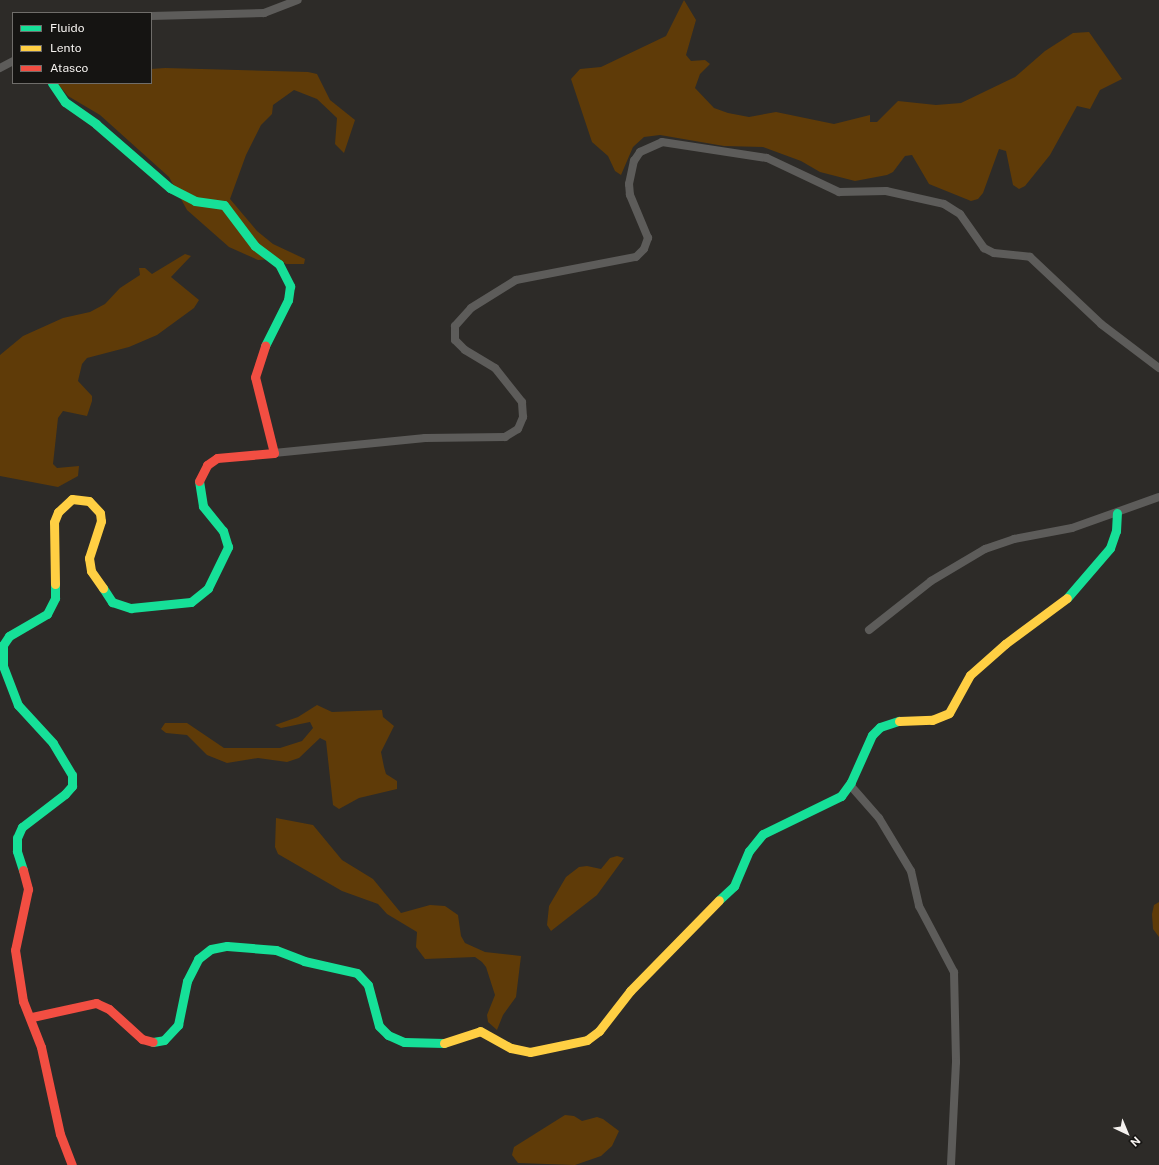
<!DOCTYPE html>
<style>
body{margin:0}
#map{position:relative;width:1159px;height:1165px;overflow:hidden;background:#2d2b28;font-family:"Public Sans",sans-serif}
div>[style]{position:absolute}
.green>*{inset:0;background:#5f3b08}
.street>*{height:8px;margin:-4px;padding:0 4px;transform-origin:4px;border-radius:4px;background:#5d5c5a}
.fast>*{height:9px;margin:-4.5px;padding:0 4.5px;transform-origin:4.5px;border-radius:4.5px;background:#16e098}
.slow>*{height:9px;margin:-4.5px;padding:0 4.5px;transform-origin:4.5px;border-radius:4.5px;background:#ffcf43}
.jam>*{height:9px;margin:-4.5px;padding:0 4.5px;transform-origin:4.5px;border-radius:4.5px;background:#f24e42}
span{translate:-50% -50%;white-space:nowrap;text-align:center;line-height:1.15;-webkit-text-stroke:4px #151412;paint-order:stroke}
.legend{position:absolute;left:12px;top:12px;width:140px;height:72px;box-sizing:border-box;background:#151412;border:1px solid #6f6d6a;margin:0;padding:5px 7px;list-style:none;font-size:12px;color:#f5f2ef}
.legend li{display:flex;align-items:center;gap:8px;height:20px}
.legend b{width:20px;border:1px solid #6f6d6a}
.north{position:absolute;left:1107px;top:1113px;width:40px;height:40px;-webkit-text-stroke:3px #151412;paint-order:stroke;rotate:136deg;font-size:11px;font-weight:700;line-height:16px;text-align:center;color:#f5f2ef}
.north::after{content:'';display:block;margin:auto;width:14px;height:18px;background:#f5f2ef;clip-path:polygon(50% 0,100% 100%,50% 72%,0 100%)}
</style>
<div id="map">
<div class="green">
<div style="clip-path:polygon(684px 0,696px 20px,686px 55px,691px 61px,705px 60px,710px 64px,700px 74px,695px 88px,714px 108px,728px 113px,749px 117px,776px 112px,834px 124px,870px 115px,870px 122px,877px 122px,898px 101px,936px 105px,961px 103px,1015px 77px,1045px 51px,1073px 33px,1089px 32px,1122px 79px,1100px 90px,1090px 109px,1077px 106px,1050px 155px,1025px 186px,1019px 189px,1013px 185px,1006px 151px,999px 149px,983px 193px,978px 199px,971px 201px,929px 184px,912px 155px,905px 156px,893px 172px,887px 175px,855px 181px,820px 172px,801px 161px,763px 147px,724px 146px,660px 135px,644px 137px,633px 147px,621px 175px,615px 171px,608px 156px,592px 142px,571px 79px,580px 69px,601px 67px,666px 36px)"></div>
<div style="clip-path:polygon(165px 68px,308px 72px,317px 74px,330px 100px,355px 120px,344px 153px,335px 144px,337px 118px,317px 99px,294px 90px,273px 105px,272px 114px,261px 125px,246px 155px,230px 199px,257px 231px,273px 244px,305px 259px,304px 264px,286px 264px,279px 259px,258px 260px,229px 247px,187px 210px,169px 177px,100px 115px,68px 96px,57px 83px,151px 83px,151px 69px)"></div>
<div style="clip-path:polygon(185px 254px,191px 256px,171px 277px,199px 300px,194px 308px,157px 335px,129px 347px,87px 358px,82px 364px,78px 381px,92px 396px,92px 401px,87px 416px,63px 411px,58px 418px,53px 464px,57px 468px,79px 466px,78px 476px,58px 487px,0 476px,0 355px,23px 336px,63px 318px,90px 312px,105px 304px,120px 288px,140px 275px,139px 268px,145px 268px,152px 274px)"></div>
<div style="clip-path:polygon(317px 705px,332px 712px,382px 710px,383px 717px,394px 726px,381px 752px,384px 767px,386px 774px,397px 781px,397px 789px,359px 798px,339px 809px,333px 805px,326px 741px,320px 738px,299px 758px,287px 762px,258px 758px,227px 763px,207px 755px,187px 735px,166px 733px,161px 729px,165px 723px,187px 723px,224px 748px,280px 748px,302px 741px,313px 728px,310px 722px,281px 728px,275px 725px,298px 717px)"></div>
<div style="clip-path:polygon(276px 818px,313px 825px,342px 860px,373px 879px,401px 913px,430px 905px,445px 906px,458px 915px,461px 936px,465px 943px,485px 952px,521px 956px,516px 997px,503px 1015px,497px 1030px,488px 1022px,487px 1015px,495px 995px,486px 967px,482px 962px,475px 957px,425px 959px,416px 947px,417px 932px,387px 914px,378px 904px,342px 891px,278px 854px,275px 847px)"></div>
<div style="clip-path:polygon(617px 856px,624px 858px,597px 895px,551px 931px,547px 925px,549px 906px,566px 877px,579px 867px,587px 866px,601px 869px,610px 858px)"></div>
<div style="clip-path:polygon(1159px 902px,1159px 937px,1153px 929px,1152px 914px,1154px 905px)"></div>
<div style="clip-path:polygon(565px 1115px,574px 1116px,582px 1121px,597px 1117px,603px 1119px,619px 1131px,612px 1146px,601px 1156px,575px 1165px,518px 1163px,512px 1155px,514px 1147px)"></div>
</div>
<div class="street">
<div style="left:151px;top:16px;width:113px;rotate:-1.5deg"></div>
<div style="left:264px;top:13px;width:36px;rotate:-21deg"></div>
<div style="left:0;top:68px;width:15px;rotate:-28deg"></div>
<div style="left:274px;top:453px;width:152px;rotate:-5.7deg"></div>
<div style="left:425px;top:438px;width:80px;rotate:-0.7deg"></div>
<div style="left:505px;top:437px;width:15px;rotate:-32deg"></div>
<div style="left:518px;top:429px;width:13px;rotate:-67deg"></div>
<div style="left:523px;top:417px;width:15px;rotate:-94deg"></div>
<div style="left:522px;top:402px;width:43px;rotate:-128.5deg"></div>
<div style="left:495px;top:368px;width:35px;rotate:-149deg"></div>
<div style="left:465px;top:350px;width:14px;rotate:-135deg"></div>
<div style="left:455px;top:340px;width:14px;rotate:-90deg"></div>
<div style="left:455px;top:326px;width:24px;rotate:-48deg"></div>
<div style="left:471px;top:308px;width:53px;rotate:-31.9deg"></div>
<div style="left:516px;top:280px;width:122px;rotate:-10.9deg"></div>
<div style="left:636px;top:257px;width:11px;rotate:-45deg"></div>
<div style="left:644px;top:249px;width:12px;rotate:-70deg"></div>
<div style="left:648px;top:238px;width:47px;rotate:-112.7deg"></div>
<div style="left:630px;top:195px;width:11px;rotate:-95deg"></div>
<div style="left:629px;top:184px;width:24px;rotate:-78deg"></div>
<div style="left:634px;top:161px;width:11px;rotate:-56deg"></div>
<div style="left:640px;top:152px;width:24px;rotate:-24deg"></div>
<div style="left:662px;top:142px;width:106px;rotate:8.7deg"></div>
<div style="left:767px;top:158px;width:80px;rotate:25.3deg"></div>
<div style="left:839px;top:192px;width:47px;rotate:-1.2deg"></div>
<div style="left:886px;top:191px;width:59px;rotate:12.6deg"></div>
<div style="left:944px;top:204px;width:19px;rotate:32deg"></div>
<div style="left:960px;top:214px;width:42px;rotate:54.8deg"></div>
<div style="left:984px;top:248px;width:11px;rotate:27deg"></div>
<div style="left:994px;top:253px;width:36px;rotate:6deg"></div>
<div style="left:1030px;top:257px;width:98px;rotate:43.3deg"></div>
<div style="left:1101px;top:324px;width:73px;rotate:37.2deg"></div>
<div style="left:869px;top:630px;width:79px;rotate:-38.3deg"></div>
<div style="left:931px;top:581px;width:63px;rotate:-30.7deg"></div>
<div style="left:985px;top:549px;width:31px;rotate:-19deg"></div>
<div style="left:1014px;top:539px;width:59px;rotate:-10.7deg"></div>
<div style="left:1072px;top:528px;width:92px;rotate:-19.6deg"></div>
<div style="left:850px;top:785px;width:44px;rotate:48.7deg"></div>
<div style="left:879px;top:818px;width:62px;rotate:58.9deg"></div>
<div style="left:911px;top:871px;width:36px;rotate:77deg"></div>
<div style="left:919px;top:906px;width:75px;rotate:62.1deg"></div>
<div style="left:954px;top:972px;width:90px;rotate:88.7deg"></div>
<div style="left:956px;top:1062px;width:103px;rotate:92.8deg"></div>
</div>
<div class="fast">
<div style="left:52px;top:83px;width:23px;rotate:56deg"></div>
<div style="left:65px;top:102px;width:38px;rotate:35deg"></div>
<div style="left:96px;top:124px;width:98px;rotate:40.9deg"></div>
<div style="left:170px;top:188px;width:28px;rotate:27deg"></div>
<div style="left:195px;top:201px;width:29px;rotate:8deg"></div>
<div style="left:224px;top:205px;width:51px;rotate:52.9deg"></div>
<div style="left:255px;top:246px;width:30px;rotate:37deg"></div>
<div style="left:279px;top:264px;width:25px;rotate:63deg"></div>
<div style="left:290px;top:286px;width:14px;rotate:98deg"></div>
<div style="left:288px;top:300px;width:51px;rotate:116.6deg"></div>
<div style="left:103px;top:588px;width:17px;rotate:57deg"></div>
<div style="left:112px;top:602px;width:20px;rotate:18deg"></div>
<div style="left:131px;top:608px;width:60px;rotate:-5.7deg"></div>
<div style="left:191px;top:602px;width:22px;rotate:-39deg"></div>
<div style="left:208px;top:588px;width:46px;rotate:-64deg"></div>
<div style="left:228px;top:547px;width:17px;rotate:-107deg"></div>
<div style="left:223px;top:531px;width:32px;rotate:-129deg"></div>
<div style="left:203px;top:506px;width:25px;rotate:-99deg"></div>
<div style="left:1067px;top:598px;width:66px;rotate:-49.3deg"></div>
<div style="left:1110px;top:548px;width:18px;rotate:-71deg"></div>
<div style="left:1116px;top:531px;width:18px;rotate:-87deg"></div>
<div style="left:23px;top:870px;width:20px;rotate:-108deg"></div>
<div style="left:17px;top:851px;width:13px;rotate:-90deg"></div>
<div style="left:17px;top:838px;width:12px;rotate:-66deg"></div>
<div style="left:22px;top:827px;width:54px;rotate:-37.5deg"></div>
<div style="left:65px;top:794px;width:11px;rotate:-49deg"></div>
<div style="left:72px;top:786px;width:11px;rotate:-90deg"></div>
<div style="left:72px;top:775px;width:37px;rotate:-121deg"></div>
<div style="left:53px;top:743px;width:52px;rotate:-132.6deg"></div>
<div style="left:18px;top:705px;width:42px;rotate:-111deg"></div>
<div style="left:3px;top:666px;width:21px;rotate:-90deg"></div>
<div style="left:3px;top:645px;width:11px;rotate:-56deg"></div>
<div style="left:9px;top:636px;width:44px;rotate:-30.1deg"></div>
<div style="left:47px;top:614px;width:18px;rotate:-63deg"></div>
<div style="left:55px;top:598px;width:14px;rotate:-90deg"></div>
<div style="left:719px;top:900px;width:21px;rotate:-43deg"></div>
<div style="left:734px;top:886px;width:38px;rotate:-67deg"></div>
<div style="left:749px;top:851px;width:22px;rotate:-51deg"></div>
<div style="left:763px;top:834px;width:87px;rotate:-26deg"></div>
<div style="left:841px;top:796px;width:17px;rotate:-54deg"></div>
<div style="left:851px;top:782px;width:51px;rotate:-65.9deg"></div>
<div style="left:872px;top:735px;width:11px;rotate:-45deg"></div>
<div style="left:880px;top:727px;width:20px;rotate:-18deg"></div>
<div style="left:153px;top:1042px;width:11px;rotate:-10deg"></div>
<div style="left:164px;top:1040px;width:21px;rotate:-47deg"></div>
<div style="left:178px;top:1025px;width:45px;rotate:-78.4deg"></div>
<div style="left:187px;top:981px;width:25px;rotate:-63deg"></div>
<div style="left:198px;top:959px;width:16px;rotate:-38deg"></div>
<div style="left:211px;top:949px;width:16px;rotate:-11deg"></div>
<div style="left:227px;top:946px;width:49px;rotate:4.7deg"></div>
<div style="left:276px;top:950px;width:30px;rotate:21deg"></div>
<div style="left:304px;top:961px;width:54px;rotate:12.8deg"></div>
<div style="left:357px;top:973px;width:16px;rotate:47deg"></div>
<div style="left:368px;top:985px;width:42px;rotate:75deg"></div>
<div style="left:379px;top:1026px;width:13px;rotate:45deg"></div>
<div style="left:388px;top:1035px;width:17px;rotate:24deg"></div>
<div style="left:404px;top:1042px;width:40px;rotate:1.4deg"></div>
</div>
<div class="slow">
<div style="left:55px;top:584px;width:62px;rotate:-90.9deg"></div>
<div style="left:54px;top:522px;width:11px;rotate:-68deg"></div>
<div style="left:58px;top:512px;width:19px;rotate:-43deg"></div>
<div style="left:72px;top:499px;width:17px;rotate:7deg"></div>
<div style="left:89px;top:501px;width:16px;rotate:47deg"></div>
<div style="left:100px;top:513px;width:8px;rotate:83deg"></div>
<div style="left:101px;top:521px;width:39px;rotate:108deg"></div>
<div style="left:89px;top:558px;width:13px;rotate:81deg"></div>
<div style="left:91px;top:571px;width:21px;rotate:55deg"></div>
<div style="left:899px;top:721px;width:33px;rotate:-2deg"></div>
<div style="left:932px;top:720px;width:18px;rotate:-22deg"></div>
<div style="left:949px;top:713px;width:43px;rotate:-61.1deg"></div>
<div style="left:970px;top:675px;width:47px;rotate:-41.5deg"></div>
<div style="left:1005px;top:644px;width:77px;rotate:-36.6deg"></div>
<div style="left:444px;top:1043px;width:38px;rotate:-18deg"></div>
<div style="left:480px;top:1031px;width:35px;rotate:29deg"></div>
<div style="left:511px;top:1048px;width:19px;rotate:12deg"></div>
<div style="left:530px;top:1052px;width:58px;rotate:-11.9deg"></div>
<div style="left:587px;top:1040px;width:15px;rotate:-37deg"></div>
<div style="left:599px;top:1031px;width:51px;rotate:-52.2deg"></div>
<div style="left:630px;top:991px;width:127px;rotate:-45.6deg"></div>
</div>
<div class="jam">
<div style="left:199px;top:481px;width:18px;rotate:-63deg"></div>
<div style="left:207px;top:465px;width:12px;rotate:-35deg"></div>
<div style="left:217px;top:458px;width:57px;rotate:-5deg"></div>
<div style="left:274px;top:453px;width:78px;rotate:-104deg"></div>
<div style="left:255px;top:377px;width:33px;rotate:-72deg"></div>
<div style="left:23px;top:870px;width:20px;rotate:75deg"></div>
<div style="left:28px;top:889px;width:62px;rotate:102deg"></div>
<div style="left:15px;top:950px;width:52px;rotate:81.1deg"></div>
<div style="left:23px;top:1001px;width:49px;rotate:68.6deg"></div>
<div style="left:41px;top:1047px;width:89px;rotate:77.7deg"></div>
<div style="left:60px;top:1134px;width:33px;rotate:69deg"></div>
<div style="left:32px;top:1017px;width:66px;rotate:-12.3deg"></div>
<div style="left:96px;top:1003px;width:14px;rotate:25deg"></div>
<div style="left:109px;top:1009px;width:45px;rotate:42.3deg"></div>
<div style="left:142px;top:1039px;width:11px;rotate:15deg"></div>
</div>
<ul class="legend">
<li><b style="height:5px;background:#16e098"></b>Fluido</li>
<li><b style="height:5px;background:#ffcf43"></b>Lento</li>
<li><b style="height:5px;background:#f24e42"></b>Atasco</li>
</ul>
<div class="north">N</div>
</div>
